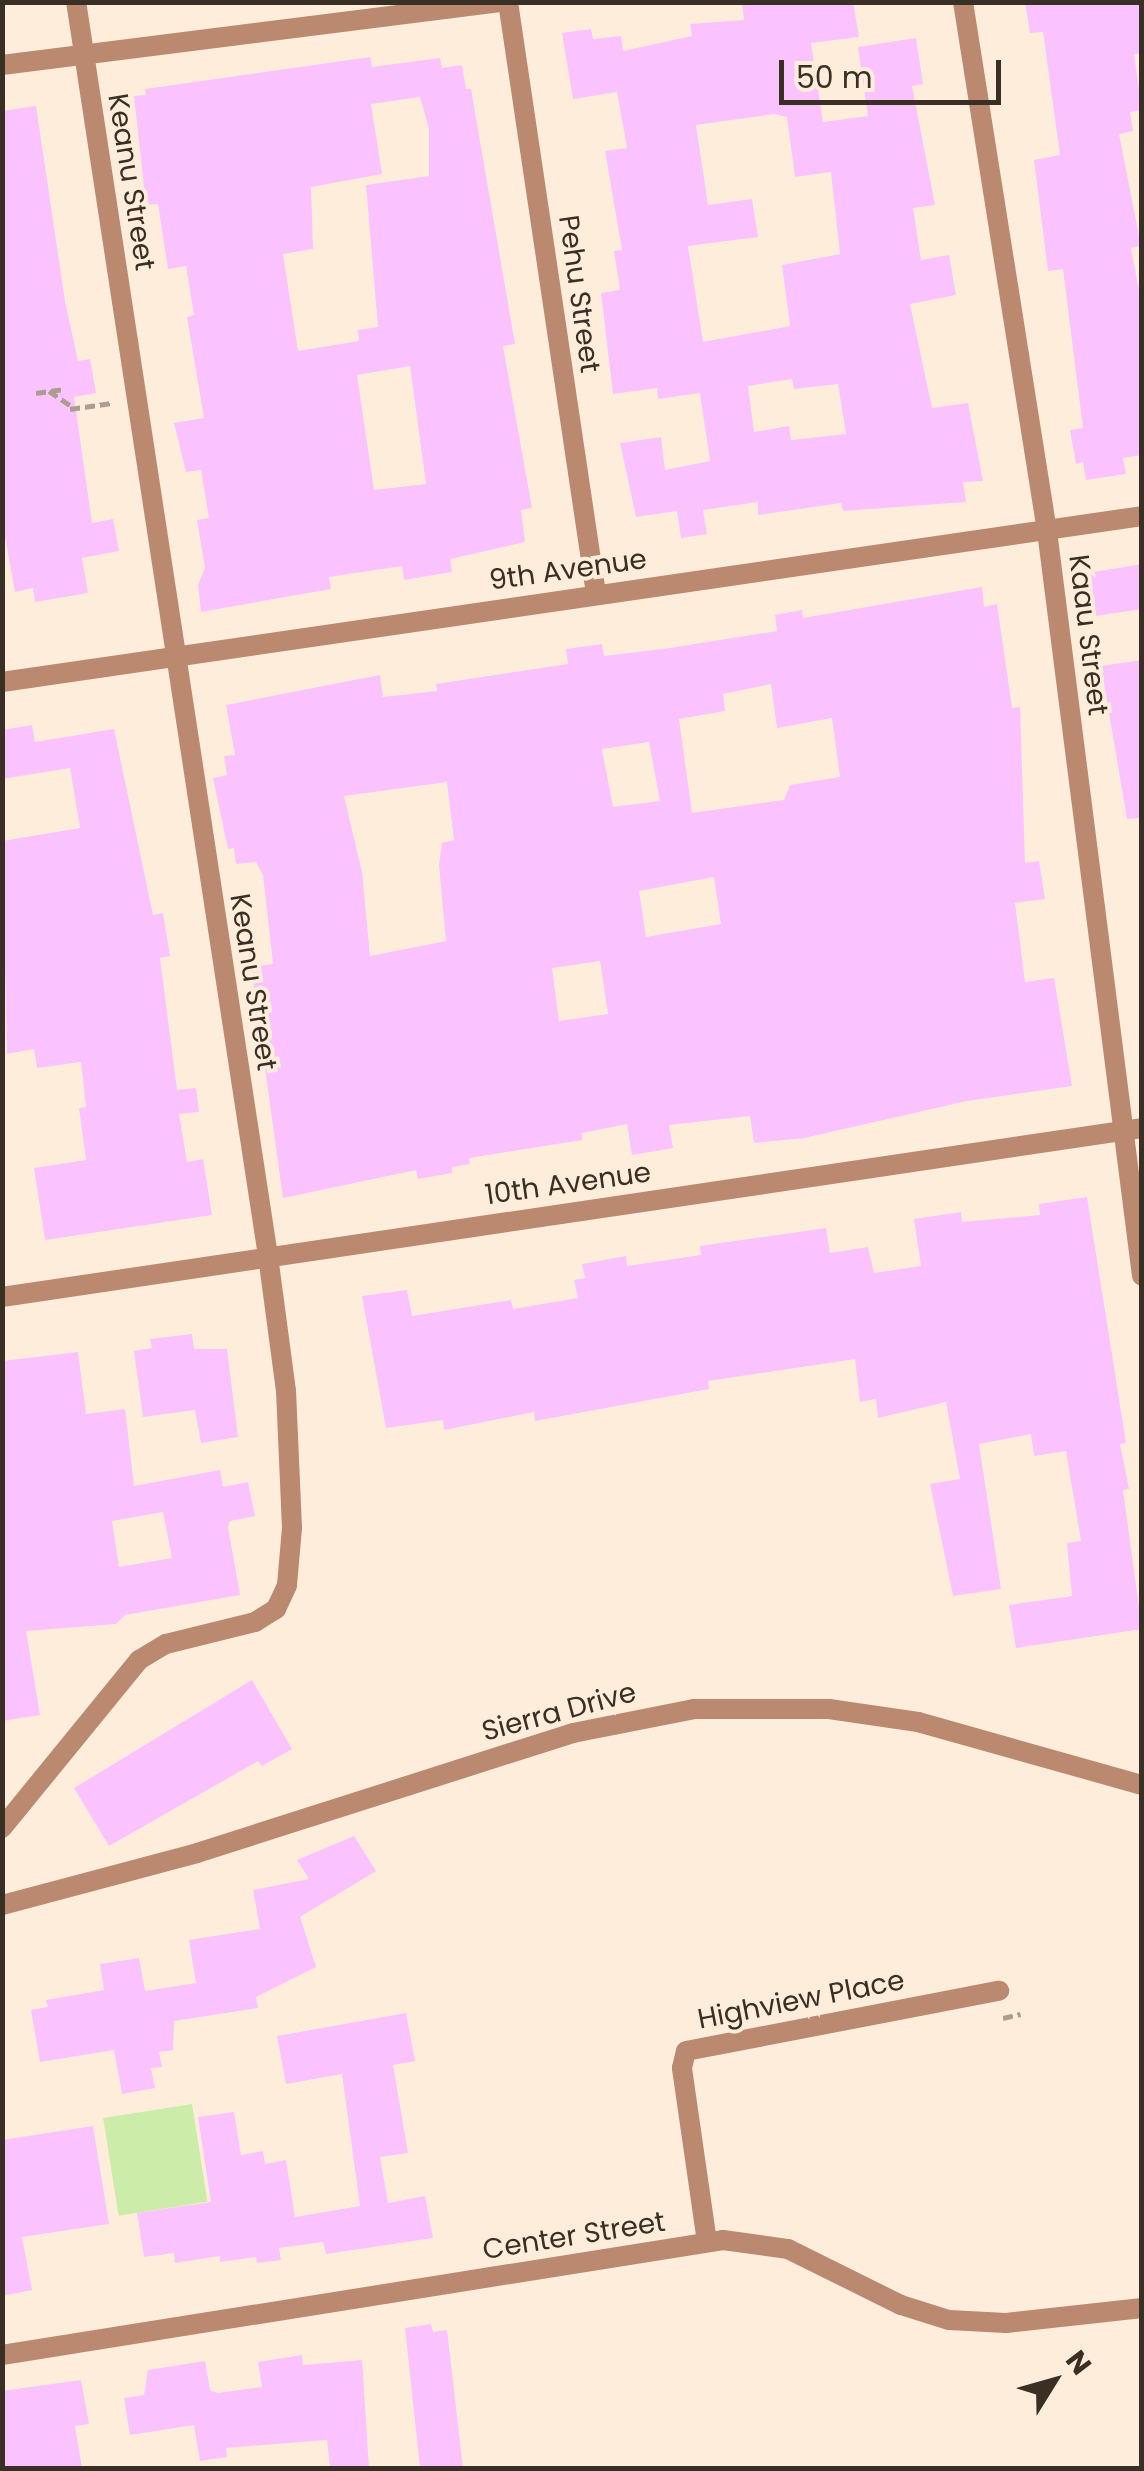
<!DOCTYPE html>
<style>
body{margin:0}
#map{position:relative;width:1144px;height:2471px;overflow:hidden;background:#ffeddc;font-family:Poppins,sans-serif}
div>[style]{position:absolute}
.green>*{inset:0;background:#cceda9;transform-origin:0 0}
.building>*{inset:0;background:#fac3ff}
.path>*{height:5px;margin-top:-2.5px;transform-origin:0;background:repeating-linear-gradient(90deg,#ac9d8e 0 10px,transparent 0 15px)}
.minor>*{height:20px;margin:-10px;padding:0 10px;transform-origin:10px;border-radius:10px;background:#bb896f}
.tertiary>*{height:20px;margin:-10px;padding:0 10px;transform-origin:10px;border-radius:10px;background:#bb896f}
span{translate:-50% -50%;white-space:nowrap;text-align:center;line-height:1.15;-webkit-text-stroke:8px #ffeddc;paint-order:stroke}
.street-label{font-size:28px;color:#3a2f24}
.frame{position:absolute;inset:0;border:5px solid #3a2f24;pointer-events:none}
.north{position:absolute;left:1004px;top:2331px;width:100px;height:100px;-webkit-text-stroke:8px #ffeddc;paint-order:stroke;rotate:53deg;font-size:28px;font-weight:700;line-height:40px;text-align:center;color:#3a2f24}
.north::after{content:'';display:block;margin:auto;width:35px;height:45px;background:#3a2f24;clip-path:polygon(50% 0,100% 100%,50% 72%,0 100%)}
.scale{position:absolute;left:779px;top:60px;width:222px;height:45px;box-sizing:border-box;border:5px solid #3a2f24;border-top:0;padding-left:12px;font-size:30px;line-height:35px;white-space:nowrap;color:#3a2f24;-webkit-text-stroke:8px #ffeddc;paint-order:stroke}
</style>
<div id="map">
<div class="green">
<div style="left:192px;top:2104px;width:99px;height:90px;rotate:81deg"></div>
</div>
<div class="building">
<div style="clip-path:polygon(evenodd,742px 2px,853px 2px,859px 37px,811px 43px,823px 122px,868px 116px,858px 47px,916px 38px,923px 84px,912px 86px,935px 205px,913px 208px,921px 260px,949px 255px,956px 295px,910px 304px,932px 408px,968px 403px,983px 481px,963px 482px,966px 502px,843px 511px,841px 503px,758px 515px,758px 502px,703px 510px,707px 534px,681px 538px,677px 511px,636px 517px,620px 443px,661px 437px,665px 470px,710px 461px,700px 393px,658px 399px,657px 388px,613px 394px,601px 293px,620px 290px,614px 251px,622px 250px,605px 151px,627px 148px,617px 92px,573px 99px,562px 33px,591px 29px,593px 39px,621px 36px,623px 51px,692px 36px,690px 24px,744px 20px,742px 2px,774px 114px,787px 117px,795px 177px,831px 172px,840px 254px,782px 265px,790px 326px,703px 342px,688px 246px,758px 237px,752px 199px,708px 205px,696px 125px,774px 114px,742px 2px,792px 379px,794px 389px,838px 384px,846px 434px,791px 440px,789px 426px,754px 432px,748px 386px,792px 379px)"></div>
<div style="clip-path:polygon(1025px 2px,1142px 2px,1142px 54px,1134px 54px,1142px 110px,1130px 112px,1133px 131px,1119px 134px,1141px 246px,1131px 248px,1142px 307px,1142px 455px,1123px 458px,1126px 474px,1086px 480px,1083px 462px,1076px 464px,1070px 430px,1083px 428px,1063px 269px,1048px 271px,1034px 160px,1060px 155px,1043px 32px,1030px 33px)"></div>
<div style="clip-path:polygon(evenodd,370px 57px,372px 67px,440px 58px,442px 68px,462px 65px,466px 89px,471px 89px,515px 344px,503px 346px,532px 508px,521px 510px,525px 542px,450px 559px,452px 572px,404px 580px,402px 566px,329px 577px,331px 589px,201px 612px,198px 585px,205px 568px,197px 520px,209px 518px,201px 470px,186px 472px,174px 423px,204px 418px,187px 317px,194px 315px,186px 266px,168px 269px,158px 204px,146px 205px,134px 96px,146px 95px,145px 89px,370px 57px,420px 97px,429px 129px,429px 176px,366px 185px,378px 327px,358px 330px,359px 341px,298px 351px,283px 254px,313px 249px,311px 187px,382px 174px,371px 104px,420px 97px,370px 57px,410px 366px,426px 484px,374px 490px,357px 375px,410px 366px)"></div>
<div style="clip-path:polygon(36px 106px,65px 301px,78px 361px,90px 359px,96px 393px,74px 397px,92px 523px,113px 519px,119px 551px,82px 558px,88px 593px,35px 602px,33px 588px,15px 592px,2px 520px,2px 111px)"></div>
<div style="clip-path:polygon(1142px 564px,1142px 609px,1096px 616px,1088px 573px)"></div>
<div style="clip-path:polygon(evenodd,982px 587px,984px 607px,997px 604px,1012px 708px,1020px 707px,1025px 863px,1039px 861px,1045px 899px,1015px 903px,1025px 982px,1054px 978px,1072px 1086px,967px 1101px,804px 1138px,754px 1143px,750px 1116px,669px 1125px,673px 1148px,632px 1155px,627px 1124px,582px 1133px,582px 1140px,469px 1158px,470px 1164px,452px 1167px,452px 1173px,418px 1179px,416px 1170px,283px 1198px,251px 967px,273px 964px,263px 875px,256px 862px,236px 864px,234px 848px,228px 849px,213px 778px,227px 775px,224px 756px,235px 755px,226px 705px,380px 675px,383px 697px,437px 691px,436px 684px,568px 664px,566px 649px,602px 644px,604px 656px,670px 648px,777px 631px,775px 615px,802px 610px,803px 618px,982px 587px,771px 684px,777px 728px,832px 718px,840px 777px,790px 785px,784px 800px,692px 813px,679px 719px,725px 711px,723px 694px,771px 684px,982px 587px,649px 742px,660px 801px,613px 807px,602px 749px,649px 742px,982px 587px,447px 782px,454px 840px,442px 843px,439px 865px,446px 941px,370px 956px,362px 872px,344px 796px,447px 782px,982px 587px,714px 877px,721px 924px,646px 937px,639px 891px,714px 877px,982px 587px,600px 961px,608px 1014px,559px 1021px,552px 968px,600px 961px)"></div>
<div style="clip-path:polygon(1142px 660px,1142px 818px,1127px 819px,1101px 666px)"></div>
<div style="clip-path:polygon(32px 725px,35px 742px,114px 729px,153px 915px,163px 913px,170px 956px,160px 958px,177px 1090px,196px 1088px,199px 1112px,179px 1114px,187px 1162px,203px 1159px,212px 1215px,45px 1240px,34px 1168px,86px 1160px,79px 1108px,86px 1107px,81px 1062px,37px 1068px,34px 1049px,7px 1054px,2px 841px,80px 828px,70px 768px,2px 779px,2px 730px)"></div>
<div style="clip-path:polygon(1087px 1197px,1126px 1443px,1120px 1444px,1129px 1489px,1123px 1490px,1142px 1629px,1016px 1648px,1009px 1605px,1072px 1596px,1067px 1543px,1081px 1541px,1066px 1451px,1034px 1456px,1031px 1434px,979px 1444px,1001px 1589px,953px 1596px,930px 1484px,960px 1479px,946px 1402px,878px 1418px,876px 1399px,860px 1402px,855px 1359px,708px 1381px,709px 1389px,535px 1421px,534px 1412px,444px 1430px,443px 1420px,386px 1428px,362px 1296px,407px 1290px,412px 1316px,511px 1300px,513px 1309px,578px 1298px,574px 1280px,585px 1278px,582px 1264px,626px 1256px,627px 1266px,701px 1255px,700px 1246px,826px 1228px,830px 1253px,868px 1247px,874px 1273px,921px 1266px,914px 1219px,961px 1212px,962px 1222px,1040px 1215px,1039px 1204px)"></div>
<div style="clip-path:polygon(192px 1334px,194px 1349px,227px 1349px,238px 1437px,201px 1443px,195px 1410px,143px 1417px,134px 1351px,152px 1348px,150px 1339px)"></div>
<div style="clip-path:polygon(evenodd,78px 1352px,86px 1414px,125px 1409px,134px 1486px,220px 1470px,223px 1487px,248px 1482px,255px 1516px,230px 1521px,228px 1527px,240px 1595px,125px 1615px,116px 1624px,26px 1631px,40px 1715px,2px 1721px,2px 1361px,78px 1352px,163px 1512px,172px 1558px,119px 1567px,112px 1521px,163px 1512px)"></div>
<div style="clip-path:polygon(252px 1680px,292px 1749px,262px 1766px,258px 1761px,109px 1846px,74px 1788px)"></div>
<div style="clip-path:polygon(354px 1836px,376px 1871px,300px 1917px,316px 1967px,256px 1997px,258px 2008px,174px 2021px,173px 2050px,159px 2052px,162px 2067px,151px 2068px,155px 2088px,122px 2094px,114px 2050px,40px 2062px,31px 2010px,48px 2007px,46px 2000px,104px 1990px,100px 1964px,139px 1958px,145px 1991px,196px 1983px,189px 1940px,260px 1929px,253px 1890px,309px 1879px,297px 1860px)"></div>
<div style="clip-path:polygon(406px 2013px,415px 2061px,393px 2065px,408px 2153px,380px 2157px,388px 2203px,425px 2196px,433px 2238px,326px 2254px,323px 2242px,279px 2248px,281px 2260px,257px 2263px,256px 2257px,220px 2262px,220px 2256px,175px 2263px,174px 2253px,144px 2257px,137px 2213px,211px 2202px,198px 2117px,234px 2112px,241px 2155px,263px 2151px,265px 2164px,286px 2160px,295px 2217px,360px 2206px,342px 2074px,286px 2084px,277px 2036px)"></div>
<div style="clip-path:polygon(93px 2126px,109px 2224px,22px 2237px,32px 2290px,2px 2296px,2px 2140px)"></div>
<div style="clip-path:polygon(431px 2324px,433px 2332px,447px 2330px,463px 2468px,420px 2468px,405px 2328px)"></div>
<div style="clip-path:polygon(302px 2355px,303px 2365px,362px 2360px,369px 2468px,330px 2468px,327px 2440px,226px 2448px,227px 2457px,200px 2461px,194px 2425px,130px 2435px,124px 2398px,144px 2395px,148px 2370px,205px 2361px,210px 2390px,218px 2393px,262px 2387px,258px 2362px)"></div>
<div style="clip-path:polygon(81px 2380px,89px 2424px,75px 2426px,82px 2468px,2px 2468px,2px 2391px)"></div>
</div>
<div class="path">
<div style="left:49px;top:391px;width:29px;rotate:34deg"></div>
<div style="left:36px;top:393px;width:27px;rotate:-8deg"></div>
<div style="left:70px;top:409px;width:42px;rotate:-8.1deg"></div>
<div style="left:1003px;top:2018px;width:18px;rotate:-13deg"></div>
</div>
<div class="minor">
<div style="left:508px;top:2px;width:599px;rotate:81.54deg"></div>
<div style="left:963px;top:2px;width:536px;rotate:80.98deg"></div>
<div style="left:1047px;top:531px;width:751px;rotate:82.73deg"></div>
<div style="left:2px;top:65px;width:500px;rotate:-7.2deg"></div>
<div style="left:2px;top:682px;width:1152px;rotate:-8.28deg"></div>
<div style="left:2px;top:1828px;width:217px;rotate:-50.8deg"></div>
<div style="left:139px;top:1660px;width:31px;rotate:-31deg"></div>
<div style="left:166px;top:1644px;width:92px;rotate:-13.9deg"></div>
<div style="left:255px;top:1622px;width:25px;rotate:-32deg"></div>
<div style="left:276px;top:1609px;width:26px;rotate:-65deg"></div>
<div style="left:287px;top:1585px;width:57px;rotate:-85deg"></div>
<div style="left:292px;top:1528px;width:137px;rotate:-92.5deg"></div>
<div style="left:286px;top:1391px;width:136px;rotate:-97.6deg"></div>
<div style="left:268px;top:1256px;width:1269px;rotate:-98.7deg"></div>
<div style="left:707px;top:2242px;width:176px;rotate:-98.2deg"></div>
<div style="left:682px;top:2068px;width:17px;rotate:-77deg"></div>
<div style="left:686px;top:2051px;width:319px;rotate:-10.9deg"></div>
<div style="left:2px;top:2355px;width:730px;rotate:-9.06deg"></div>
<div style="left:723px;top:2240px;width:66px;rotate:7.9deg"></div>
<div style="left:788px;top:2249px;width:126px;rotate:26.4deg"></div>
<div style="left:901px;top:2305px;width:50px;rotate:17.4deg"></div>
<div style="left:949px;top:2320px;width:57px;rotate:3deg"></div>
<div style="left:1006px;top:2323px;width:137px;rotate:-6.3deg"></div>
</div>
<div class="tertiary">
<div style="left:2px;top:1297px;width:1152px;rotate:-8.43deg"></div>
<div style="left:2px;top:1905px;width:202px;rotate:-14.9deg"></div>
<div style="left:197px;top:1853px;width:395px;rotate:-17.7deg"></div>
<div style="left:573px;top:1733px;width:123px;rotate:-11.2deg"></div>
<div style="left:694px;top:1709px;width:135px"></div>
<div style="left:829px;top:1709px;width:90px;rotate:8.3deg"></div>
<div style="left:918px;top:1722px;width:233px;rotate:15.7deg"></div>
</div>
<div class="street-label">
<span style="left:131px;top:182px;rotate:81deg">Keanu Street</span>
<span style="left:579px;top:294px;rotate:82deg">Pehu Street</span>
<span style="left:568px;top:570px;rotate:-8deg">9th Avenue</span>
<span style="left:1088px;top:635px;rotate:83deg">Kaau Street</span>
<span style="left:253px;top:982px;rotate:81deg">Keanu Street</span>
<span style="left:568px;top:1184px;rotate:-8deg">10th Avenue</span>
<span style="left:559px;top:1712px;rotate:-15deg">Sierra Drive</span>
<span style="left:801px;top:2000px;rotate:-11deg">Highview Place</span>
<span style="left:574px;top:2236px;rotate:-9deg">Center Street</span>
</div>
<div class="frame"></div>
<div class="north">N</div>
<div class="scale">50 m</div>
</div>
